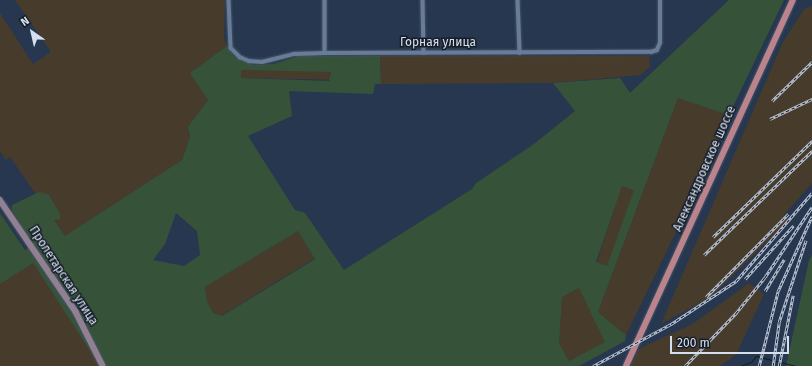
<!DOCTYPE html>
<meta charset="utf-8">
<style>
body{margin:0}
#map{position:relative;width:812px;height:366px;overflow:hidden;background:#26374f;font-family:"Fira Sans",sans-serif}
div>[style]{position:absolute}
.industrial>*{inset:0;background:#473c2c;transform-origin:0 0}
.green>*{inset:0;background:#36533a}
.stream>*{height:1px;margin:-0.5px;padding:0 0.5px;transform-origin:0.5px;border-radius:0.5px;background:#082328}
.roads{filter:drop-shadow(0 0 1px #465468) drop-shadow(0 0 1px #465468)}
.street>*{height:3.5px;margin:-1.75px;padding:0 1.75px;transform-origin:1.75px;border-radius:1.75px;background:#687c97}
.secondary>*{height:5.5px;margin:-2.75px;padding:0 2.75px;transform-origin:2.75px;border-radius:2.75px;background:#918092}
.primary>*{height:6px;margin:-3px;padding:0 3px;transform-origin:3px;border-radius:3px;background:#bb848d}
.rail>*{height:2.5px;margin-top:-1.25px;transform-origin:0;background:repeating-linear-gradient(90deg,#171e29 0 3px,#bac5d6 0 6px);box-sizing:border-box;border-block:1px solid #bac5d6}
span{translate:-50% -50%;white-space:nowrap;text-align:center;line-height:1.15;-webkit-text-stroke:3px #171e29;paint-order:stroke}
.street-label{font-size:12px;color:#d5e0ef}
.north{position:absolute;left:12px;top:12px;width:40px;height:40px;-webkit-text-stroke:3px #171e29;paint-order:stroke;rotate:326deg;font-size:11px;font-weight:700;line-height:16px;text-align:center;color:#d5e0ef}
.north::after{content:'';display:block;margin:auto;width:14px;height:18px;background:#d5e0ef;clip-path:polygon(50% 0,100% 100%,50% 72%,0 100%)}
.scale{position:absolute;left:670px;top:336px;width:119px;height:18px;box-sizing:border-box;border:2px solid #d5e0ef;border-top:0;padding-left:5px;font-size:12px;line-height:14px;white-space:nowrap;color:#d5e0ef;-webkit-text-stroke:3px #171e29;paint-order:stroke}
</style>
<div id="map">
<div class="industrial">
<div style="clip-path:polygon(15px 0,225px 0,224px 38px,227px 46px,190px 73px,208px 100px,188px 127px,190px 137px,182px 160px,65px 236px,10px 157px,6px 160px,0 151px,0 13px,33px 64px,51px 52px)"></div>
<div style="clip-path:polygon(812px 6px,812px 183px,784px 215px,789px 220px,711px 297px,661px 324px,782px 44px,804px 9px)"></div>
<div style="clip-path:polygon(380px 56px,649px 56px,650px 67px,640px 75px,553px 83px,381px 84px)"></div>
<div style="left:241px;top:70px;width:90px;height:8px;rotate:1deg"></div>
<div style="clip-path:polygon(678px 98px,729px 115px,706px 170px,626px 335px,598px 312px)"></div>
<div style="left:622px;top:185px;width:13px;height:82px;rotate:18deg"></div>
<div style="clip-path:polygon(298px 231px,315px 258px,221px 316px,213px 313px,207px 301px,205px 287px)"></div>
<div style="clip-path:polygon(33px 263px,100px 365px,100px 366px,0 366px,0 284px)"></div>
<div style="clip-path:polygon(749px 283px,764px 294px,736px 355px,720px 366px,630px 366px,639px 349px,694px 323px)"></div>
<div style="clip-path:polygon(579px 288px,606px 342px,569px 361px,559px 343px,562px 297px)"></div>
</div>
<div class="green">
<div style="clip-path:polygon(evenodd,729px 0,784px 0,729px 115px,678px 98px,598px 312px,626px 335px,625px 341px,579px 366px,100px 366px,33px 263px,0 284px,0 213px,25px 250px,33px 245px,12px 211px,12px 205px,39px 192px,49px 195px,60px 214px,60px 219px,54px 220px,65px 236px,182px 160px,190px 137px,188px 127px,208px 100px,190px 73px,227px 46px,234px 56px,253px 65px,274px 64px,299px 56px,380px 56px,381px 84px,375px 84px,373px 94px,289px 91px,292px 116px,248px 136px,295px 210px,305px 213px,344px 270px,472px 189px,476px 183px,534px 144px,575px 111px,553px 83px,620px 78px,630px 93px,729px 0,241px 70px,331px 72px,331px 73px,329px 81px,241px 78px,241px 70px,729px 0,622px 186px,634px 190px,607px 266px,596px 262px,622px 186px,729px 0,176px 213px,197px 231px,200px 255px,184px 266px,153px 260px,165px 244px,176px 213px,729px 0,298px 231px,315px 259px,222px 316px,213px 313px,207px 301px,205px 287px,298px 231px,729px 0,579px 288px,605px 342px,569px 361px,559px 343px,562px 297px,579px 288px)"></div>
<div style="clip-path:polygon(812px 255px,812px 366px,786px 366px,809px 260px)"></div>
</div>
<div class="stream">
<div style="left:740px;top:366px;width:12px;rotate:-20deg"></div>
<div style="left:751px;top:362px;width:8px;rotate:-50deg"></div>
<div style="left:756px;top:356px;width:41px;rotate:14deg"></div>
</div>
<div class="roads">
<div class="street">
<div style="left:229px;top:0;width:48px;rotate:87.6deg"></div>
<div style="left:231px;top:48px;width:13px;rotate:45deg"></div>
<div style="left:240px;top:57px;width:10px;rotate:24deg"></div>
<div style="left:249px;top:61px;width:13px;rotate:4deg"></div>
<div style="left:262px;top:62px;width:33px;rotate:-14deg"></div>
<div style="left:294px;top:54px;width:31px;rotate:-2deg"></div>
<div style="left:325px;top:53px;width:326px;rotate:-0.2deg"></div>
<div style="left:651px;top:52px;width:6px;rotate:-18deg"></div>
<div style="left:657px;top:50px;width:8px;rotate:-67deg"></div>
<div style="left:660px;top:43px;width:43px;rotate:-90deg"></div>
<div style="left:325px;top:0;width:53px;rotate:90deg"></div>
<div style="left:423px;top:0;width:53px;rotate:88.9deg"></div>
<div style="left:518px;top:0;width:53px;rotate:87.8deg"></div>
</div>
<div class="secondary">
<div style="left:0;top:200px;width:135px;rotate:55.8deg"></div>
<div style="left:76px;top:312px;width:60px;rotate:63.4deg"></div>
</div>
<div class="primary">
<div style="left:626px;top:366px;width:402px;rotate:-65.5deg"></div>
</div>
</div>
<div class="rail">
<div style="left:772px;top:101px;width:56px;rotate:-44.3deg"></div>
<div style="left:770px;top:119px;width:47px;rotate:-25.5deg"></div>
<div style="left:713px;top:237px;width:138px;rotate:-44.1deg"></div>
<div style="left:704px;top:255px;width:150px;rotate:-43.9deg"></div>
<div style="left:745px;top:279px;width:72px;rotate:-47.8deg"></div>
<div style="left:765px;top:291px;width:37px;rotate:-59deg"></div>
<div style="left:706px;top:297px;width:117px;rotate:-45.3deg"></div>
<div style="left:593px;top:366px;width:89px;rotate:-28.3deg"></div>
<div style="left:671px;top:324px;width:78px;rotate:-33.5deg"></div>
<div style="left:736px;top:281px;width:116px;rotate:-49.2deg"></div>
<div style="left:685px;top:366px;width:74px;rotate:-46.1deg"></div>
<div style="left:736px;top:313px;width:46px;rotate:-51.1deg"></div>
<div style="left:765px;top:277px;width:84px;rotate:-56.1deg"></div>
<div style="left:759px;top:366px;width:77px;rotate:-75.8deg"></div>
<div style="left:778px;top:291px;width:82px;rotate:-65.6deg"></div>
<div style="left:773px;top:366px;width:44px;rotate:-82.2deg"></div>
<div style="left:779px;top:322px;width:86px;rotate:-71.8deg"></div>
<div style="left:779px;top:366px;width:72px;rotate:-78.8deg"></div>
</div>
<div class="street-label">
<span style="left:438px;top:43px">Горная улица</span>
<span style="left:705px;top:169px;rotate:-66deg">Александровское шоссе</span>
<span style="left:63px;top:276px;rotate:57deg">Пролетарская улица</span>
</div>
<div class="north">N</div>
<div class="scale">200 m</div>
</div>
